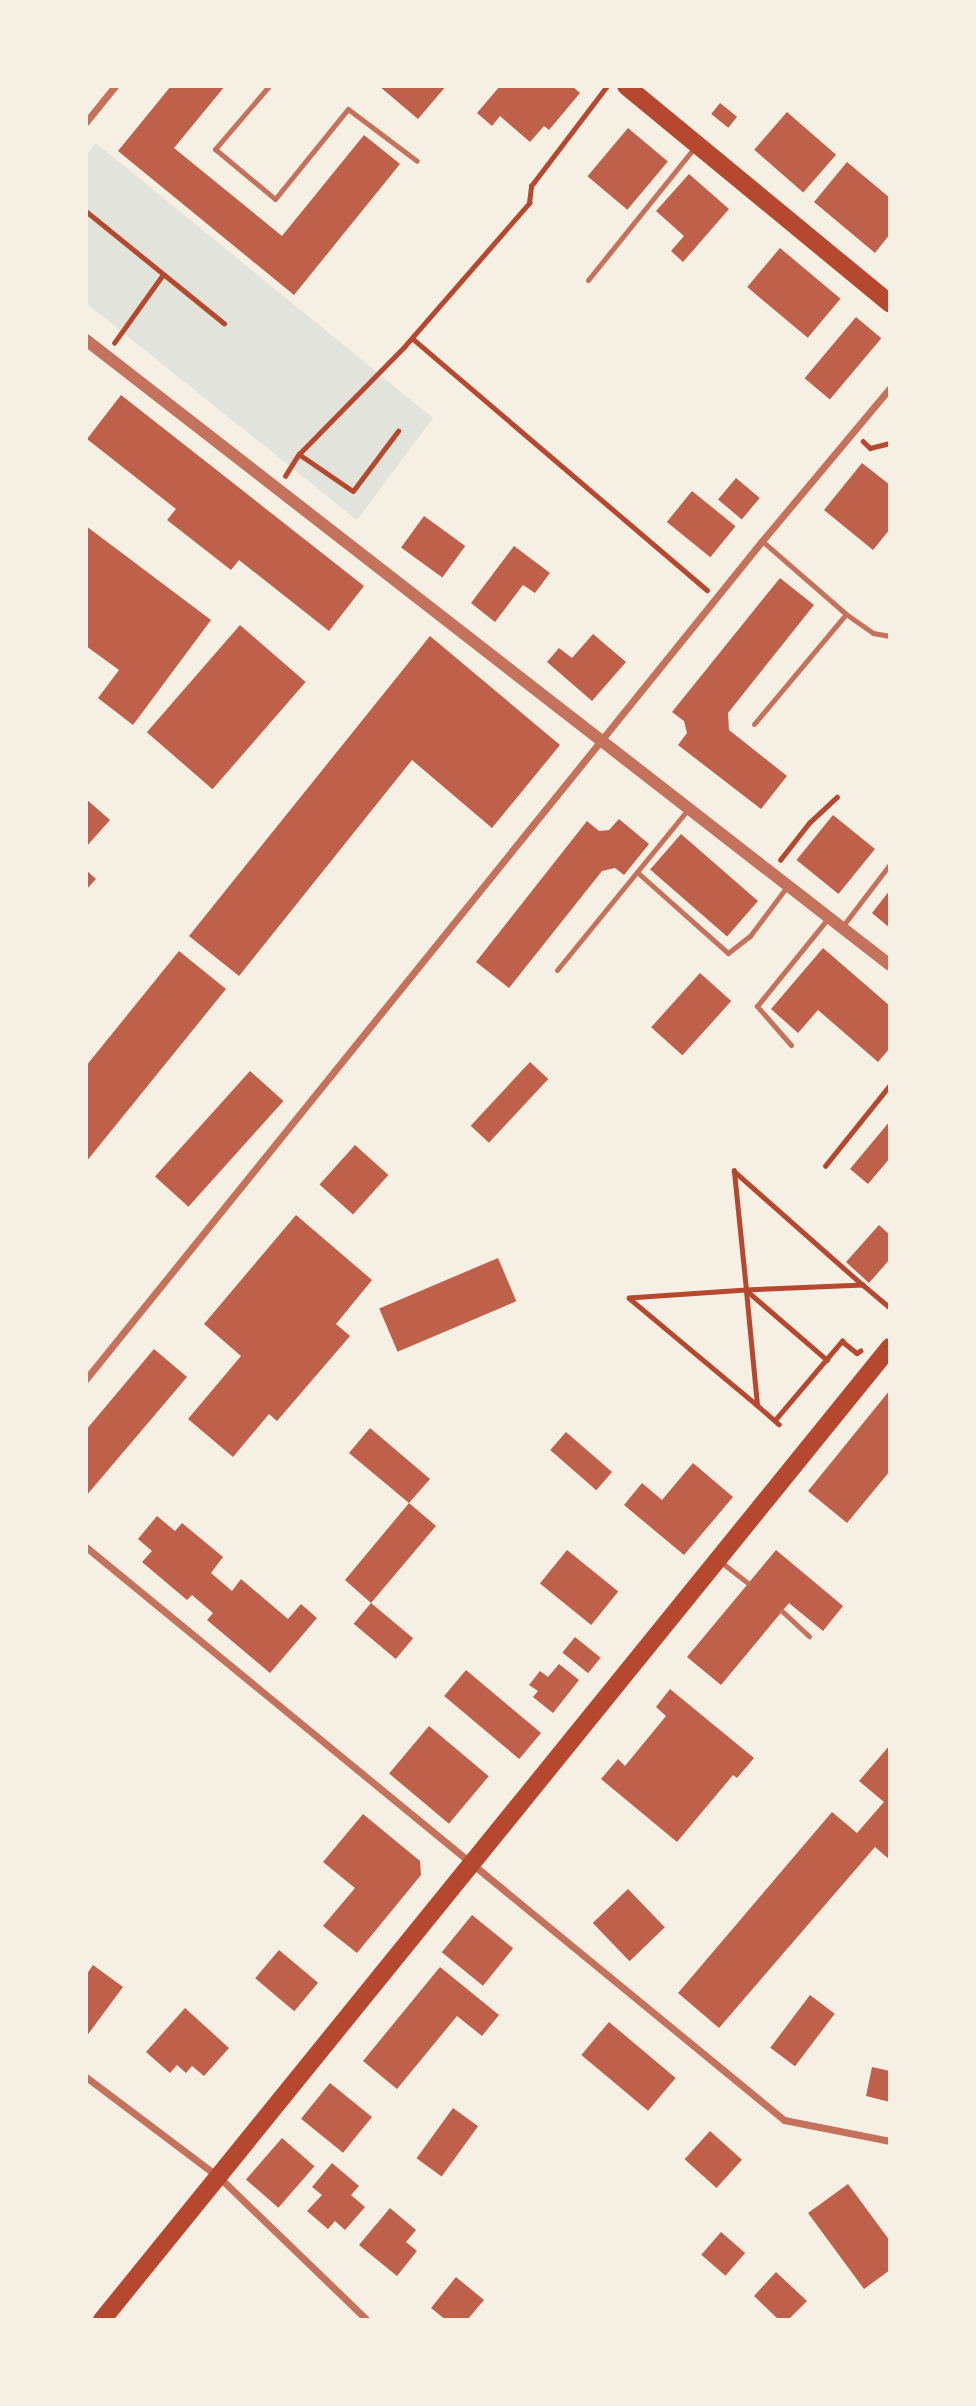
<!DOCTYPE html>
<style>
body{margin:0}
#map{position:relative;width:976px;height:2406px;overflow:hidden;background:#f6efe4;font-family:"Fira Sans Condensed",sans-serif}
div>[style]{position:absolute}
.green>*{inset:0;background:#e2e4dc}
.building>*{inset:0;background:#bf614a;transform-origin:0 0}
.path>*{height:4.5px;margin:-2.25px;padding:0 2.25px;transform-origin:2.25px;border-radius:2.25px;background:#b5482f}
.service>*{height:5px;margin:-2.5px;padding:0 2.5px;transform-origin:2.5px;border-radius:2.5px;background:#c5725c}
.minor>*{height:7px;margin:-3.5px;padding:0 3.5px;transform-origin:3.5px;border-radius:3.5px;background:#c5725c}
.tertiary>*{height:12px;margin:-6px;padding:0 6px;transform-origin:6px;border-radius:6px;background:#c5725c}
.primary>*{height:18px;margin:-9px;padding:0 9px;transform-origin:9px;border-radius:9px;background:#b5482f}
span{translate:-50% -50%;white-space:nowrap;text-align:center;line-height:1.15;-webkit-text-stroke:7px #f6efe4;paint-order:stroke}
.frame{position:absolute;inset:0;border:88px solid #f6efe4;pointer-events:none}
</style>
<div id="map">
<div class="green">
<div style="clip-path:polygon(96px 143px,433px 418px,357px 520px,86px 303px,86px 156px)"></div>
</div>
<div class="building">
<div style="clip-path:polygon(171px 86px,225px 86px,174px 148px,282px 236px,364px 135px,400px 164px,294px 295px,118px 151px)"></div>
<div style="clip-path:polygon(379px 86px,446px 86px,418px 119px)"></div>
<div style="clip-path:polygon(500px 86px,572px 86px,580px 93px,549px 130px,544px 126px,530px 142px,500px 116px,492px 126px,477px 113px)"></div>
<div style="left:720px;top:103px;width:22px;height:14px;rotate:39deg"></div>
<div style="left:787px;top:112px;width:65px;height:50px;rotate:41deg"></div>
<div style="left:628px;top:128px;width:52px;height:63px;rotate:40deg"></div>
<div style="clip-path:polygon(847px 162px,890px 198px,890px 234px,875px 253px,814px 202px)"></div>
<div style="clip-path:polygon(689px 174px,729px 209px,683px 262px,671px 251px,684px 236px,656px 211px)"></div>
<div style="left:780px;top:248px;width:79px;height:51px;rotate:40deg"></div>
<div style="left:856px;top:317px;width:33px;height:80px;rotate:40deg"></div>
<div style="clip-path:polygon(121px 395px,364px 586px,329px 631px,239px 560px,231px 570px,167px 520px,176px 509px,87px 439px)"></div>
<div style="clip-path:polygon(862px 463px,890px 485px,890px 529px,873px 550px,824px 510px)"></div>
<div style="left:736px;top:478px;width:31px;height:28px;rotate:40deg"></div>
<div style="left:692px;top:491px;width:56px;height:40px;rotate:39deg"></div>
<div style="left:424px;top:516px;width:51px;height:39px;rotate:36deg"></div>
<div style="clip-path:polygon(86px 526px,211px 620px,133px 725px,98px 698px,119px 670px,86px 646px)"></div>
<div style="clip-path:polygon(514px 546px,550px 573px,535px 593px,523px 585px,495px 622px,471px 603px)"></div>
<div style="clip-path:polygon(780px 578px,814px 605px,728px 713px,729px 730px,787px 776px,761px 809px,678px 745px,687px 733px,684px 721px,672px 712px)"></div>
<div style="left:240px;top:625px;width:87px;height:142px;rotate:41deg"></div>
<div style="clip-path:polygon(593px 634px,626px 662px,592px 701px,547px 662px,559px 648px,572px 658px)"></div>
<div style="clip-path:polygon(430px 636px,560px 745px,492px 828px,412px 760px,239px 976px,189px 936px)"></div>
<div style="clip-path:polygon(86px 799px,110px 820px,86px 847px)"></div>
<div style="left:833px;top:815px;width:54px;height:58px;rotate:39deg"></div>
<div style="clip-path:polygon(619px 819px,649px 844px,624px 875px,615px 868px,602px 871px,509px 988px,476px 962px,587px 821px,599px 831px,609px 830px)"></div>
<div style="left:681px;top:834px;width:102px;height:47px;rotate:41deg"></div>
<div style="clip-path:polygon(86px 870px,96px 879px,86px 890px)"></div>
<div style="clip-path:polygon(890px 890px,890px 928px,872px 913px)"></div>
<div style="clip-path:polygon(823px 948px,890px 1006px,890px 1048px,878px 1062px,818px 1010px,798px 1033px,771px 1009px)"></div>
<div style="clip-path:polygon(179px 951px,226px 989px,86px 1162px,86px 1066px)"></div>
<div style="left:700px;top:973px;width:42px;height:73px;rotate:42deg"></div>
<div style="left:530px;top:1062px;width:25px;height:87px;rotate:43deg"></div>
<div style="left:250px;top:1071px;width:45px;height:142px;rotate:42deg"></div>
<div style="clip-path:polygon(890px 1121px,890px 1158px,868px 1184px,850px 1169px)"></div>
<div style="left:355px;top:1145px;width:45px;height:53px;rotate:42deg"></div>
<div style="clip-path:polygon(296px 1215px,372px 1280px,336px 1324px,350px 1336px,277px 1421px,269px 1414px,233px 1457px,188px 1419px,241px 1356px,204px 1324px)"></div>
<div style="clip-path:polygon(879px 1225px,890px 1235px,890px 1259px,869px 1283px,846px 1262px)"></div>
<div style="left:498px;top:1258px;width:47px;height:129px;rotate:67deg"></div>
<div style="clip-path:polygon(154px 1349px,187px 1377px,86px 1496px,86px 1430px)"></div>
<div style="clip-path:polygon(890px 1390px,890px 1471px,847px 1523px,808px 1491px)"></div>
<div style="clip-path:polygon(370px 1428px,430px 1479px,409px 1503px,436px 1526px,371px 1603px,345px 1580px,409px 1503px,349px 1453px)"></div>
<div style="left:566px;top:1432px;width:61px;height:24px;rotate:41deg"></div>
<div style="clip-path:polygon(693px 1463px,733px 1497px,684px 1555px,624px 1505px,642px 1483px,662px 1500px)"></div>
<div style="clip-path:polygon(157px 1516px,175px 1531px,182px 1523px,223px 1557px,211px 1573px,232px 1591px,241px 1579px,288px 1619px,301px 1604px,317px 1618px,270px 1673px,207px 1620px,213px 1613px,192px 1595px,187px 1600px,142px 1562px,152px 1551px,138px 1539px)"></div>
<div style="left:567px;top:1550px;width:66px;height:43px;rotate:39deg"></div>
<div style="clip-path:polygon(776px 1550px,843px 1606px,823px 1631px,789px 1603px,721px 1685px,687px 1657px)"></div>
<div style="left:371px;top:1603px;width:55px;height:27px;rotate:40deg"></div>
<div style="left:575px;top:1637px;width:33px;height:20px;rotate:39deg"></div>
<div style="clip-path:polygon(559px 1664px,579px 1680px,553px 1713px,533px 1697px,538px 1691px,529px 1685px,540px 1671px,548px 1677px)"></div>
<div style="left:466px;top:1670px;width:98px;height:34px;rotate:40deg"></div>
<div style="clip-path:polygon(670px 1689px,754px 1758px,737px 1778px,733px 1775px,677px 1842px,601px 1779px,618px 1759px,625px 1766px,666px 1716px,656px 1707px)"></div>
<div style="left:429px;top:1726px;width:78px;height:62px;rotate:40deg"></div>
<div style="clip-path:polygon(890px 1745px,890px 1860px,875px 1847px,719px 2028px,678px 1993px,832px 1812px,857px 1833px,884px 1802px,859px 1781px)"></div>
<div style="clip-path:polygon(363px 1814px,420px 1861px,421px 1875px,357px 1953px,323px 1926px,355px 1888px,323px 1862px)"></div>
<div style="left:628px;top:1889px;width:53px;height:49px;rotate:46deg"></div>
<div style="left:472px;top:1915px;width:53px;height:48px;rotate:39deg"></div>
<div style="left:279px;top:1950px;width:51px;height:37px;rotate:40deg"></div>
<div style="clip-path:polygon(93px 1965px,123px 1987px,86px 2037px,86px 1975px)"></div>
<div style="clip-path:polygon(440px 1967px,499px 2015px,482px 2036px,457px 2016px,397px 2089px,363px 2061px)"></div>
<div style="left:810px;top:1995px;width:31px;height:66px;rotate:37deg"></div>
<div style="clip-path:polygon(185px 2008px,229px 2048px,204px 2076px,192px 2066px,186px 2073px,177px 2065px,170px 2073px,146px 2052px)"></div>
<div style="left:609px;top:2022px;width:87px;height:43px;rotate:40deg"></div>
<div style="clip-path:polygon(872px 2067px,890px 2071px,890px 2102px,866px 2096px)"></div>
<div style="left:330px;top:2083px;width:54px;height:46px;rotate:39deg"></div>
<div style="left:453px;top:2108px;width:31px;height:62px;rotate:36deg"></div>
<div style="left:710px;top:2131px;width:43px;height:38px;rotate:42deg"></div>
<div style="left:282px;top:2138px;width:43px;height:55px;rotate:41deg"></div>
<div style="clip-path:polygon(332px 2163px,359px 2186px,351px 2195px,365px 2207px,345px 2230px,335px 2221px,328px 2229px,307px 2211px,322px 2195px,312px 2187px)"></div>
<div style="clip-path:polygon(848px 2184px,890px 2241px,890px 2270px,864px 2289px,808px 2213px)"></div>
<div style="clip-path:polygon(390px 2208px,416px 2230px,406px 2242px,417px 2251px,397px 2276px,359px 2245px)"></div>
<div style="left:721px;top:2232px;width:32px;height:30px;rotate:41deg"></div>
<div style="clip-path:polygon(776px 2272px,807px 2301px,788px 2320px,779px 2320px,754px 2296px)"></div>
<div style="clip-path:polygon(456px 2277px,484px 2300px,467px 2320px,446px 2320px,431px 2308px)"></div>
</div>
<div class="path">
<div style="left:86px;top:211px;width:178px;rotate:39.1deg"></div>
<div style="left:412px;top:338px;width:388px;rotate:40.5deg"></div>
<div style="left:114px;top:343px;width:82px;rotate:-54.4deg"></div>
<div style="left:863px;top:441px;width:10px;rotate:45deg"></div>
<div style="left:870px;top:448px;width:21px;rotate:-14deg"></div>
<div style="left:299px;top:454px;width:65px;rotate:34.4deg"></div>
<div style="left:353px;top:491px;width:75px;rotate:-53.1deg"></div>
<div style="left:285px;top:476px;width:26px;rotate:-58deg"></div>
<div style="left:299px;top:454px;width:150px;rotate:-45.5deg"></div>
<div style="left:404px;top:347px;width:191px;rotate:-49deg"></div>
<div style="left:529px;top:203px;width:17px;rotate:-83deg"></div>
<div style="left:531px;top:186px;width:126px;rotate:-52.8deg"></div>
<div style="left:780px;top:860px;width:47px;rotate:-51.9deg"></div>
<div style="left:809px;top:823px;width:38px;rotate:-43deg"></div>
<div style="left:825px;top:1166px;width:104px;rotate:-51.3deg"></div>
<div style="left:863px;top:1285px;width:35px;rotate:40deg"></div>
<div style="left:746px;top:1290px;width:107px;rotate:40.8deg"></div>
<div style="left:757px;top:1405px;width:116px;rotate:-95.5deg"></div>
<div style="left:746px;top:1290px;width:120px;rotate:-95.8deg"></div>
<div style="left:734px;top:1171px;width:172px;rotate:41.5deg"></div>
<div style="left:863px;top:1285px;width:117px;rotate:177.6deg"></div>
<div style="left:746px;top:1290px;width:117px;rotate:176.1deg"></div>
<div style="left:629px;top:1298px;width:167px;rotate:39.9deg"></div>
<div style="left:757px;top:1405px;width:29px;rotate:41deg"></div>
<div style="left:775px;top:1420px;width:104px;rotate:-49.7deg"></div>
<div style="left:842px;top:1341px;width:19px;rotate:39deg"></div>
<div style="left:857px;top:1353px;width:4px;rotate:-34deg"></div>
</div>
<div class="service">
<div style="left:269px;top:86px;width:83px;rotate:130.6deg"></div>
<div style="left:215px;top:149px;width:78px;rotate:39.8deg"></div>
<div style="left:275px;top:199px;width:116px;rotate:-51deg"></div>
<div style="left:348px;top:109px;width:86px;rotate:37deg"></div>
<div style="left:588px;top:280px;width:169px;rotate:-51.2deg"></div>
<div style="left:846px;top:614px;width:33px;rotate:35deg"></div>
<div style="left:873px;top:633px;width:17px;rotate:10deg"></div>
<div style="left:754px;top:724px;width:143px;rotate:-50.1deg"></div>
<div style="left:846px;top:614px;width:111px;rotate:-139deg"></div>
<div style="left:637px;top:872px;width:122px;rotate:41.7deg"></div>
<div style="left:728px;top:953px;width:28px;rotate:-38deg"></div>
<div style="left:750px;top:936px;width:64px;rotate:-53.3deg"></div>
<div style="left:842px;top:927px;width:79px;rotate:-52.7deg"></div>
<div style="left:557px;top:970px;width:209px;rotate:-50.8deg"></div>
<div style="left:791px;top:1045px;width:52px;rotate:-131.1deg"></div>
<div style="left:757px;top:1006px;width:114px;rotate:-51deg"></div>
<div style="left:721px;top:1562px;width:34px;rotate:38deg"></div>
<div style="left:782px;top:1611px;width:37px;rotate:43deg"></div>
</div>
<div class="minor">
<div style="left:86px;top:122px;width:46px;rotate:-51.1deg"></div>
<div style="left:86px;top:1379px;width:1077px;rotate:-51.11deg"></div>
<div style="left:762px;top:541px;width:199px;rotate:-50.1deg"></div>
<div style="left:86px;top:1547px;width:903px;rotate:39.38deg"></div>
<div style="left:784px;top:2120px;width:108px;rotate:11.2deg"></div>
<div style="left:86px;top:2077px;width:168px;rotate:37deg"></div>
<div style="left:220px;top:2178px;width:204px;rotate:44deg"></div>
</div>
<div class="tertiary">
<div style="left:86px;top:340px;width:1018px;rotate:37.86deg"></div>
</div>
<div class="primary">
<div style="left:626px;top:86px;width:342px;rotate:39.5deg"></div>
<div style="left:102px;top:2320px;width:1252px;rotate:-51deg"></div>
</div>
<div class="frame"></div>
</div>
